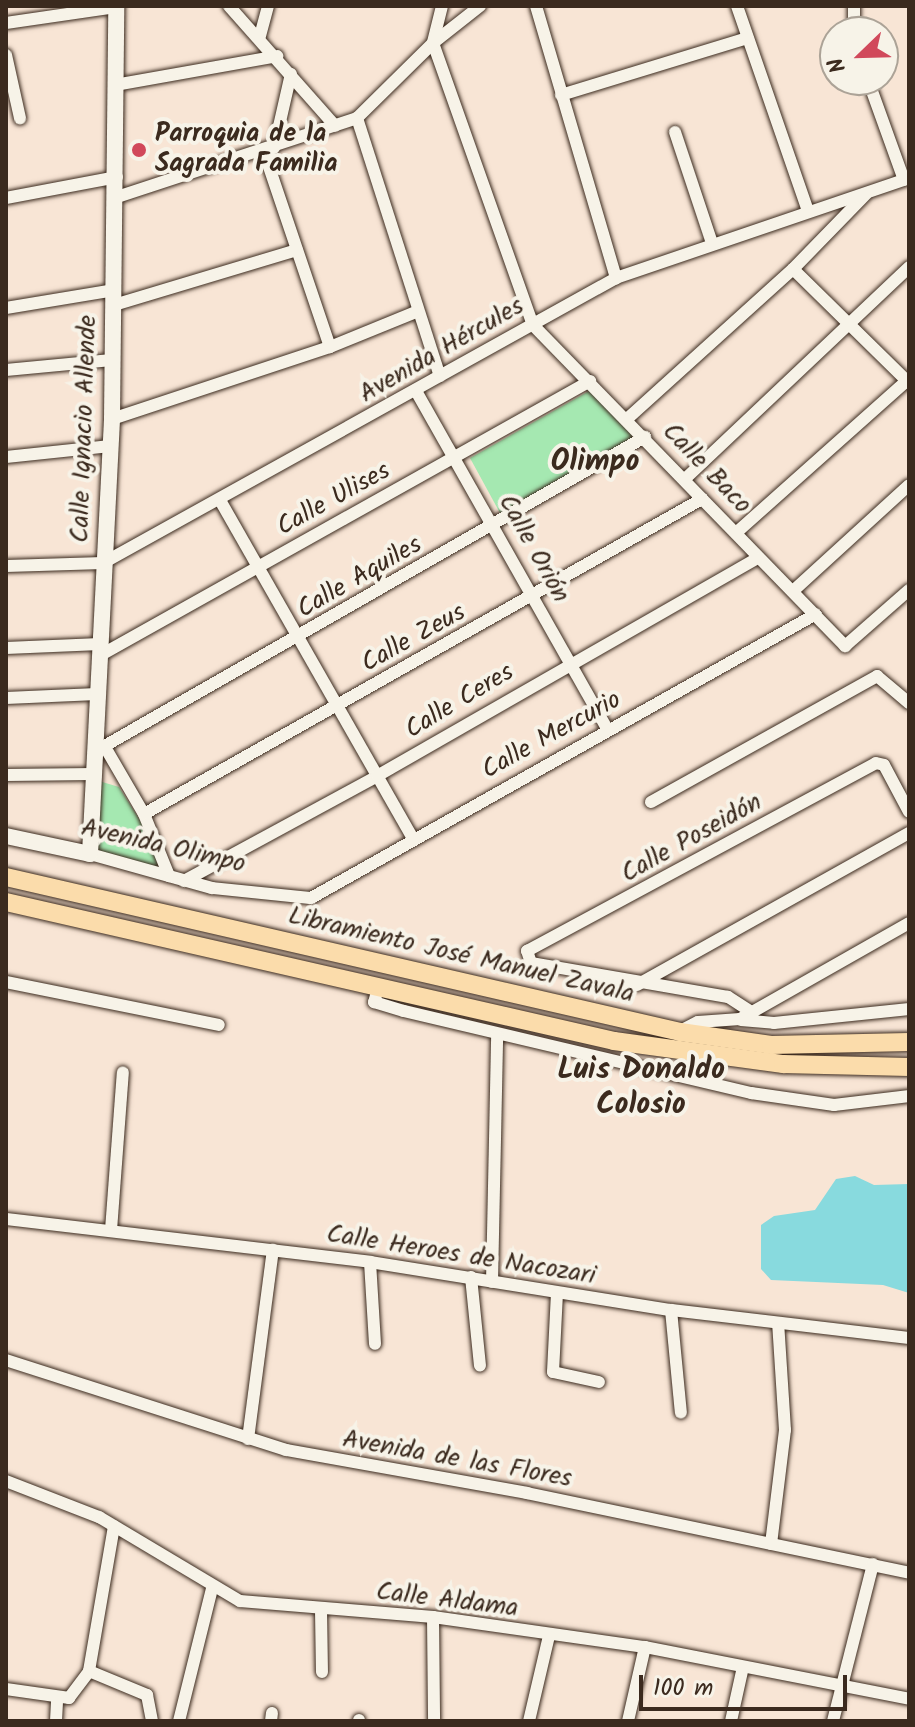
<!DOCTYPE html>
<meta charset="utf-8">
<style>
body{margin:0}
#map{position:relative;width:915px;height:1727px;overflow:hidden;background:#f8e5d5;font-family:Kalam,sans-serif}
div>[style]{position:absolute}
.green>*{inset:0;background:#a5e8b1}
.water>*{inset:0;background:#88dade}
.roads{filter:drop-shadow(0 0 2px #3b2a1e) drop-shadow(0 0 2px #3b2a1e)}
.street>*{height:12px;margin:-6px;padding:0 6px;transform-origin:6px;border-radius:6px;background:#f7f3e8}
.secondary>*{height:16px;margin:-8px;padding:0 8px;transform-origin:8px;border-radius:8px;background:#f7f3e8}
.primary>*{height:18px;margin:-9px;padding:0 9px;transform-origin:9px;border-radius:9px;background:#fbdcab}
.dots>*{width:22px;height:22px;translate:-50% -50%;box-sizing:border-box;border:4px solid #f7f3e8;border-radius:50%}
span{translate:-50% -50%;white-space:nowrap;text-align:center;line-height:1.15;-webkit-text-stroke:8px #f7f3e8;paint-order:stroke}
.poi-label{font-size:26px;color:#3b2a1e;font-weight:700}
.left{translate:0 -50%;text-align:left}
.street-label{font-size:26px;color:#3b2a1e}
.quarter-label{font-size:30px;color:#3b2a1e;font-weight:700}
.frame{position:absolute;inset:0;border:8px solid #3b2a1e;pointer-events:none}
.north{position:absolute;left:819px;top:16px;width:80px;height:80px;box-sizing:border-box;background:#f7f3e8;border:2px solid #aca397;border-radius:50%;rotate:247deg;font-size:22px;font-weight:700;line-height:32px;text-align:center;color:#3b2a1e}
.north::after{content:'';display:block;margin:auto;width:28px;height:36px;background:#d1495b;clip-path:polygon(50% 0,100% 100%,50% 72%,0 100%)}
.scale{position:absolute;left:639px;top:1675px;width:208px;height:36px;box-sizing:border-box;border:4px solid #3b2a1e;border-top:0;padding-left:10px;font-size:24px;line-height:28px;white-space:nowrap;color:#3b2a1e;-webkit-text-stroke:6px #f7f3e8;paint-order:stroke}
</style>
<div id="map">
<div class="green">
<div style="clip-path:polygon(589px 391px,637px 437px,500px 513px,470px 458px)"></div>
<div style="clip-path:polygon(99px 781px,119px 787px,143px 825px,159px 868px,98px 851px)"></div>
</div>
<div class="water">
<div style="clip-path:polygon(855px 1176px,874px 1185px,909px 1184px,909px 1293px,883px 1285px,771px 1280px,761px 1269px,761px 1225px,774px 1216px,815px 1210px,836px 1179px)"></div>
</div>
<div class="roads">
<div class="street">
<div style="left:229px;top:6px;width:160px;rotate:48.5deg"></div>
<div style="left:442px;top:6px;width:38px;rotate:104deg"></div>
<div style="left:433px;top:43px;width:299px;rotate:70.5deg"></div>
<div style="left:533px;top:325px;width:448px;rotate:45.8deg"></div>
<div style="left:845px;top:646px;width:85px;rotate:-41.2deg"></div>
<div style="left:536px;top:6px;width:284px;rotate:73.6deg"></div>
<div style="left:737px;top:6px;width:217px;rotate:70.9deg"></div>
<div style="left:6px;top:23px;width:111px;rotate:-8.3deg"></div>
<div style="left:854px;top:32px;width:26px;rotate:-90deg"></div>
<div style="left:260px;top:36px;width:31px;rotate:-75deg"></div>
<div style="left:6px;top:55px;width:65px;rotate:77.5deg"></div>
<div style="left:868px;top:80px;width:106px;rotate:70.2deg"></div>
<div style="left:115px;top:85px;width:165px;rotate:-10.1deg"></div>
<div style="left:561px;top:95px;width:195px;rotate:-17deg"></div>
<div style="left:357px;top:118px;width:271px;rotate:72.2deg"></div>
<div style="left:675px;top:132px;width:117px;rotate:71.6deg"></div>
<div style="left:274px;top:148px;width:76px;rotate:-77.1deg"></div>
<div style="left:264px;top:152px;width:206px;rotate:71.3deg"></div>
<div style="left:117px;top:197px;width:253px;rotate:-18.2deg"></div>
<div style="left:357px;top:118px;width:107px;rotate:-44.6deg"></div>
<div style="left:433px;top:43px;width:60px;rotate:-38.2deg"></div>
<div style="left:6px;top:198px;width:113px;rotate:-10.7deg"></div>
<div style="left:793px;top:269px;width:163px;rotate:44.5deg"></div>
<div style="left:114px;top:305px;width:191px;rotate:-16.7deg"></div>
<div style="left:6px;top:308px;width:110px;rotate:-9.4deg"></div>
<div style="left:6px;top:370px;width:106px;rotate:-5.4deg"></div>
<div style="left:416px;top:391px;width:390px;rotate:60.5deg"></div>
<div style="left:112px;top:419px;width:230px;rotate:-18.3deg"></div>
<div style="left:330px;top:347px;width:95px;rotate:-22.2deg"></div>
<div style="left:627px;top:419px;width:224px;rotate:-42.1deg"></div>
<div style="left:793px;top:269px;width:105px;rotate:-45.8deg"></div>
<div style="left:6px;top:457px;width:105px;rotate:-6deg"></div>
<div style="left:686px;top:478px;width:307px;rotate:-43.4deg"></div>
<div style="left:221px;top:502px;width:389px;rotate:60.3deg"></div>
<div style="left:737px;top:532px;width:230px;rotate:-41.7deg"></div>
<div style="left:6px;top:566px;width:97px;rotate:-1.8deg"></div>
<div style="left:103px;top:563px;width:587px;rotate:-29.05deg"></div>
<div style="left:616px;top:278px;width:310px;rotate:-18.8deg"></div>
<div style="left:793px;top:591px;width:157px;rotate:-42.4deg"></div>
<div style="left:6px;top:648px;width:94px;rotate:-2.4deg"></div>
<div style="left:99px;top:656px;width:563px;rotate:-29.25deg"></div>
<div style="left:6px;top:698px;width:91px;rotate:-2.5deg"></div>
<div style="left:105px;top:747px;width:78px;rotate:59.8deg"></div>
<div style="left:144px;top:814px;width:67px;rotate:68deg"></div>
<div style="left:94px;top:752px;width:635px;rotate:-29.76deg"></div>
<div style="left:6px;top:775px;width:87px;rotate:-0.7deg"></div>
<div style="left:651px;top:802px;width:259px;rotate:-29.1deg"></div>
<div style="left:877px;top:676px;width:42px;rotate:40.2deg"></div>
<div style="left:144px;top:814px;width:641px;rotate:-29.45deg"></div>
<div style="left:90px;top:854px;width:127px;rotate:15.6deg"></div>
<div style="left:212px;top:888px;width:100px;rotate:5.8deg"></div>
<div style="left:311px;top:898px;width:579px;rotate:-29.35deg"></div>
<div style="left:184px;top:881px;width:220px;rotate:-28.5deg"></div>
<div style="left:377px;top:776px;width:438px;rotate:-29.8deg"></div>
<div style="left:6px;top:982px;width:217px;rotate:11.4deg"></div>
<div style="left:379px;top:985px;width:18px;rotate:106deg"></div>
<div style="left:374px;top:1002px;width:31px;rotate:17deg"></div>
<div style="left:404px;top:1011px;width:357px;rotate:13.3deg"></div>
<div style="left:751px;top:1093px;width:84px;rotate:8.2deg"></div>
<div style="left:834px;top:1105px;width:76px;rotate:-6.8deg"></div>
<div style="left:637px;top:985px;width:312px;rotate:-29.2deg"></div>
<div style="left:753px;top:1013px;width:30px;rotate:-147deg"></div>
<div style="left:728px;top:997px;width:200px;rotate:-170.2deg"></div>
<div style="left:531px;top:963px;width:13px;rotate:-108deg"></div>
<div style="left:527px;top:951px;width:396px;rotate:-28.3deg"></div>
<div style="left:876px;top:763px;width:8px;rotate:14deg"></div>
<div style="left:884px;top:765px;width:53px;rotate:62deg"></div>
<div style="left:741px;top:1020px;width:33px;rotate:5deg"></div>
<div style="left:774px;top:1023px;width:136px;rotate:-5.9deg"></div>
<div style="left:680px;top:1031px;width:20px;rotate:-27deg"></div>
<div style="left:698px;top:1022px;width:42px;rotate:-4.1deg"></div>
<div style="left:740px;top:1019px;width:194px;rotate:-29.6deg"></div>
<div style="left:6px;top:1219px;width:367px;rotate:6.7deg"></div>
<div style="left:370px;top:1262px;width:305px;rotate:9.1deg"></div>
<div style="left:671px;top:1310px;width:240px;rotate:6.7deg"></div>
<div style="left:111px;top:1230px;width:158px;rotate:-85.7deg"></div>
<div style="left:370px;top:1262px;width:82px;rotate:86.5deg"></div>
<div style="left:471px;top:1277px;width:89px;rotate:84.2deg"></div>
<div style="left:492px;top:1282px;width:246px;rotate:-88.8deg"></div>
<div style="left:557px;top:1293px;width:79px;rotate:92.9deg"></div>
<div style="left:553px;top:1372px;width:47px;rotate:12.3deg"></div>
<div style="left:671px;top:1310px;width:103px;rotate:84.5deg"></div>
<div style="left:6px;top:1360px;width:294px;rotate:17.8deg"></div>
<div style="left:286px;top:1450px;width:245px;rotate:10.1deg"></div>
<div style="left:527px;top:1493px;width:390px;rotate:11.8deg"></div>
<div style="left:248px;top:1439px;width:191px;rotate:-82.5deg"></div>
<div style="left:6px;top:1481px;width:100px;rotate:21.2deg"></div>
<div style="left:99px;top:1517px;width:164px;rotate:30.8deg"></div>
<div style="left:240px;top:1601px;width:194px;rotate:4.7deg"></div>
<div style="left:433px;top:1617px;width:214px;rotate:8.1deg"></div>
<div style="left:645px;top:1647px;width:269px;rotate:11.1deg"></div>
<div style="left:771px;top:1544px;width:115px;rotate:-83deg"></div>
<div style="left:785px;top:1430px;width:107px;rotate:-93.7deg"></div>
<div style="left:321px;top:1610px;width:62px;rotate:89.1deg"></div>
<div style="left:433px;top:1617px;width:104px;rotate:89.4deg"></div>
<div style="left:89px;top:1671px;width:63px;rotate:22.5deg"></div>
<div style="left:147px;top:1695px;width:26px;rotate:79deg"></div>
<div style="left:6px;top:1689px;width:64px;rotate:8.1deg"></div>
<div style="left:69px;top:1698px;width:34px;rotate:-53deg"></div>
<div style="left:89px;top:1671px;width:147px;rotate:-80.2deg"></div>
<div style="left:56px;top:1721px;width:22px;rotate:-87deg"></div>
<div style="left:179px;top:1721px;width:136px;rotate:-76deg"></div>
<div style="left:271px;top:1721px;width:8px;rotate:-83deg"></div>
<div style="left:359px;top:1721px;width:1px;rotate:-90deg"></div>
<div style="left:529px;top:1721px;width:87px;rotate:-76.8deg"></div>
<div style="left:628px;top:1721px;width:76px;rotate:-77.1deg"></div>
<div style="left:731px;top:1721px;width:55px;rotate:-77.5deg"></div>
<div style="left:833px;top:1721px;width:162px;rotate:-75.7deg"></div>
</div>
<div class="secondary">
<div style="left:6px;top:836px;width:86px;rotate:12.1deg"></div>
<div style="left:90px;top:854px;width:436px;rotate:-87.1deg"></div>
<div style="left:112px;top:419px;width:413px;rotate:-89.4deg"></div>
</div>
<div class="primary">
<div style="left:6px;top:877px;width:692px;rotate:12.95deg"></div>
<div style="left:680px;top:1032px;width:92px;rotate:8.1deg"></div>
<div style="left:771px;top:1045px;width:138px;rotate:-1.2deg"></div>
<div style="left:6px;top:902px;width:624px;rotate:12.88deg"></div>
<div style="left:614px;top:1041px;width:171px;rotate:7.8deg"></div>
<div style="left:783px;top:1064px;width:126px;rotate:1.4deg"></div>
</div>
</div>
<div class="dots">
<div style="left:139px;top:150px;background:#d1495b"></div>
</div>
<div class="poi-label">
<span class="left" style="left:155px;top:150px">Parroquia de la<br>Sagrada Familia</span>
</div>
<div class="street-label">
<span style="left:442px;top:351px;rotate:-30deg">Avenida Hércules</span>
<span style="left:85px;top:429px;rotate:-88deg">Calle Ignacio Allende</span>
<span style="left:706px;top:469px;rotate:46deg">Calle Baco</span>
<span style="left:334px;top:500px;rotate:-29deg">Calle Ulises</span>
<span style="left:533px;top:549px;rotate:61deg">Calle Orión</span>
<span style="left:360px;top:578px;rotate:-30deg">Calle Aquiles</span>
<span style="left:414px;top:639px;rotate:-29deg">Calle Zeus</span>
<span style="left:460px;top:702px;rotate:-31deg">Calle Ceres</span>
<span style="left:552px;top:736px;rotate:-29deg">Calle Mercurio</span>
<span style="left:692px;top:839px;rotate:-29deg">Calle Poseidón</span>
<span style="left:163px;top:847px;rotate:13deg">Avenida Olimpo</span>
<span style="left:461px;top:956px;rotate:13deg">Libramiento José Manuel Zavala</span>
<span style="left:461px;top:1256px;rotate:9deg">Calle Heroes de Nacozari</span>
<span style="left:457px;top:1460px;rotate:10deg">Avenida de las Flores</span>
<span style="left:447px;top:1601px;rotate:7deg">Calle Aldama</span>
</div>
<div class="quarter-label">
<span style="left:595px;top:462px">Olimpo</span>
<span style="left:641px;top:1087px">Luis Donaldo<br>Colosio</span>
</div>
<div class="frame"></div>
<div class="north">N</div>
<div class="scale">100 m</div>
</div>
